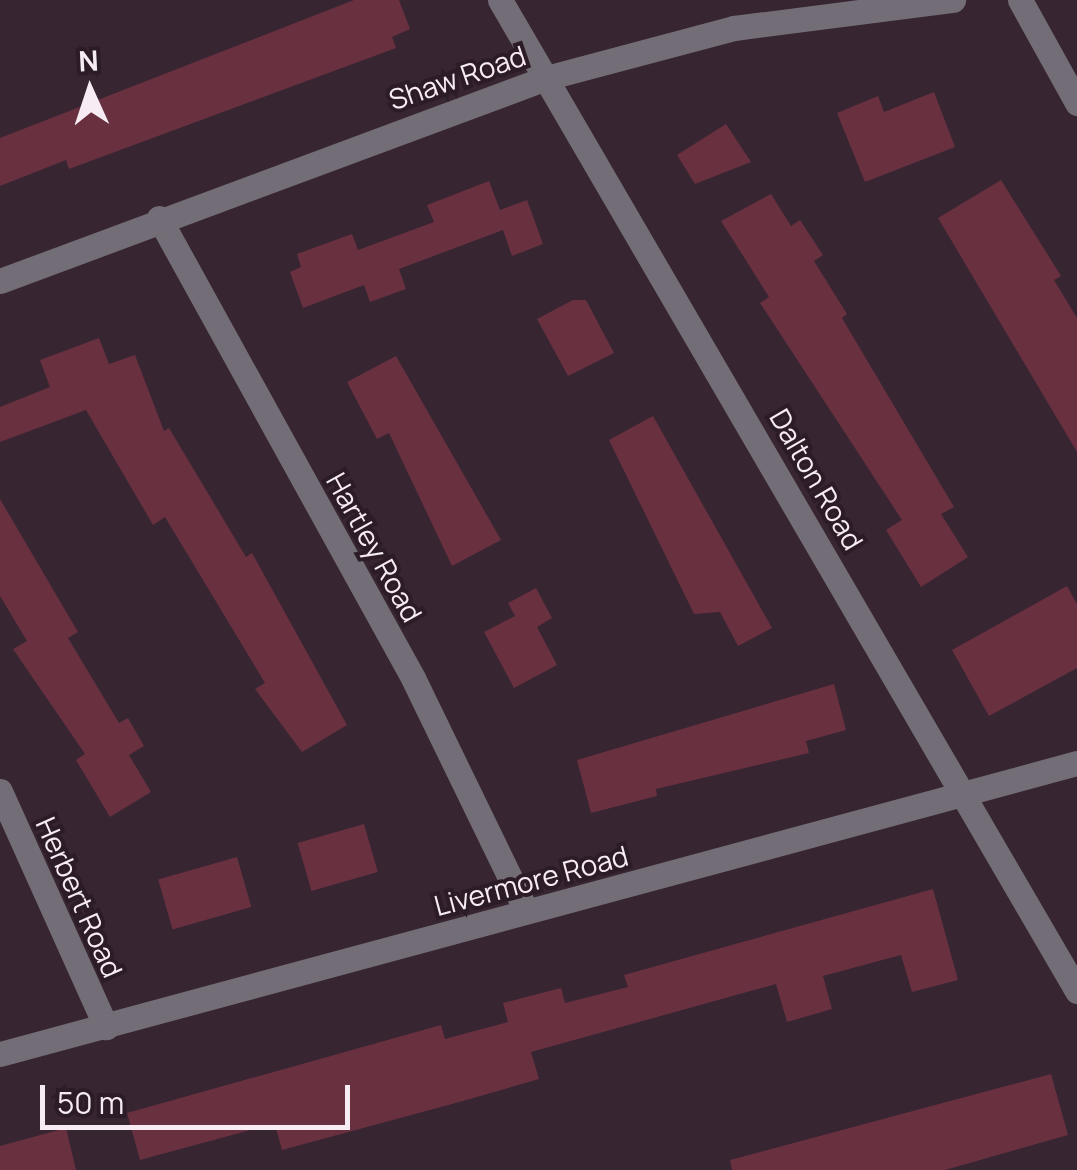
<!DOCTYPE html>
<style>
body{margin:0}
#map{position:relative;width:1077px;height:1170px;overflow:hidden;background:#372532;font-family:Manrope,sans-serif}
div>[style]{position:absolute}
.building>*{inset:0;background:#693040;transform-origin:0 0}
.minor>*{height:25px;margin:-12.5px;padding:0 12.5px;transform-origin:12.5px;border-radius:12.5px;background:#726d76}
span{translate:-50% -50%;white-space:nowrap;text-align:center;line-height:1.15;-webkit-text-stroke:8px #2c1c28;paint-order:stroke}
.street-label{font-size:28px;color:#f7ecf4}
.north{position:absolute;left:40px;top:40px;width:100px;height:100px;-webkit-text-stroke:8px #2c1c28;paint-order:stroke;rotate:357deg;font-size:28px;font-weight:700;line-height:40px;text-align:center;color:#f7ecf4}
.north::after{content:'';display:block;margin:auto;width:35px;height:45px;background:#f7ecf4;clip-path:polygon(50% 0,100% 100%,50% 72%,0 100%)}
.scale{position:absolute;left:40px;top:1085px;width:310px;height:45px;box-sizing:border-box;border:5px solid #f7ecf4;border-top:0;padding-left:12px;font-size:30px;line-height:35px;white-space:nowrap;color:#f7ecf4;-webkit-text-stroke:8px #2c1c28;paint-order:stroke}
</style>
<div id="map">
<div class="building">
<div style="clip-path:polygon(354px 0,399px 0,410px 29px,392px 37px,396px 48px,69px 169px,66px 160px,0 186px,0 138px)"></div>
<div style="clip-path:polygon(934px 92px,955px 147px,865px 182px,837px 113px,878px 96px,884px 112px)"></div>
<div style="clip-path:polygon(726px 124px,751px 162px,695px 184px,677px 155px)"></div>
<div style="clip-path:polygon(1001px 180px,1061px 276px,1054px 280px,1077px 318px,1077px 452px,938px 218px)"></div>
<div style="clip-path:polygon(489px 181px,500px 210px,527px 200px,543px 244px,512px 256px,503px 230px,399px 269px,406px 289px,370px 302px,364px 285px,303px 308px,290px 272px,301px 267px,297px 254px,352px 234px,358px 250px,434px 222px,427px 205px)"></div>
<div style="clip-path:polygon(771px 194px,791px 226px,800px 220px,823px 255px,814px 261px,847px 314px,842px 318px,954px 507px,941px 514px,968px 557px,921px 587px,886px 530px,902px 520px,760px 303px,769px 297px,721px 221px)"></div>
<div style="clip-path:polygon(573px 300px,586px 300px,614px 353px,568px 376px,537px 319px)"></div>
<div style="clip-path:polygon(99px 338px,109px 364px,135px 355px,164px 431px,169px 428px,246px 557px,252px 553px,347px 725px,302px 752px,255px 689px,265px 683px,165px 517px,153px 525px,86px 410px,0 442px,0 407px,50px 387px,40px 360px)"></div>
<div style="clip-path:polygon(396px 356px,501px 540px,452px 566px,389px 433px,377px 439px,347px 382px)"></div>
<div style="clip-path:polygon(653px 416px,772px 628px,738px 646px,720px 612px,694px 614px,609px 440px)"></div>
<div style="clip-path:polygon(0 499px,78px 632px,68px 638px,119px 723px,128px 718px,144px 746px,129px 755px,151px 792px,110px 817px,76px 760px,85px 754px,13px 649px,27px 641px,0 596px)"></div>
<div style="clip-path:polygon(1067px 586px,1077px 604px,1077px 668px,989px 716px,952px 650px)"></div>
<div style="clip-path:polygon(536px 588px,552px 618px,537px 627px,557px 665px,514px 688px,484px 632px,515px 616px,508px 603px)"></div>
<div style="clip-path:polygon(834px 684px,846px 730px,806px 741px,809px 753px,656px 789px,657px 796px,591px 813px,577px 760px)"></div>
<div style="left:364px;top:824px;width:50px;height:69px;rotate:74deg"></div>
<div style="left:237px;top:857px;width:52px;height:82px;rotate:74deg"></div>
<div style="clip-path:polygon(933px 889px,958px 980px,912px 992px,901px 955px,823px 976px,832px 1009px,787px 1022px,776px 984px,531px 1052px,539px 1079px,463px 1101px,282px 1150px,276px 1128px,258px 1128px,140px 1160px,127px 1113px,441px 1025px,445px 1039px,508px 1022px,503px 1003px,561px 988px,565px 1003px,628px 987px,624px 975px)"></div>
<div style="clip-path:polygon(1051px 1074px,1068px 1135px,945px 1170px,732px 1170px,730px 1160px)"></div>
<div style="clip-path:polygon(66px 1128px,76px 1170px,0 1170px,0 1146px)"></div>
</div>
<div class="minor">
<div style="left:500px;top:0;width:1147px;rotate:59.79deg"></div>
<div style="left:1020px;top:0;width:118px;rotate:61deg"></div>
<div style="left:159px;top:218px;width:525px;rotate:61.09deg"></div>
<div style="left:413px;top:678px;width:259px;rotate:64.1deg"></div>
<div style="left:0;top:281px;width:583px;rotate:-20.39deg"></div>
<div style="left:546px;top:78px;width:195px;rotate:-14.9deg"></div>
<div style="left:734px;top:28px;width:221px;rotate:-7.3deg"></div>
<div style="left:0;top:791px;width:259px;rotate:65.8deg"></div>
<div style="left:0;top:1054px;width:1116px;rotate:-15.12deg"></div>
</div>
<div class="street-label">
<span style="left:457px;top:77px;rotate:-19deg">Shaw Road</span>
<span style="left:817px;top:479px;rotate:60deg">Dalton Road</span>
<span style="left:375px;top:547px;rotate:61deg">Hartley Road</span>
<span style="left:531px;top:880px;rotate:-15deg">Livermore Road</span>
<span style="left:80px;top:897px;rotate:66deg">Herbert Road</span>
</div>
<div class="north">N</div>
<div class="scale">50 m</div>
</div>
